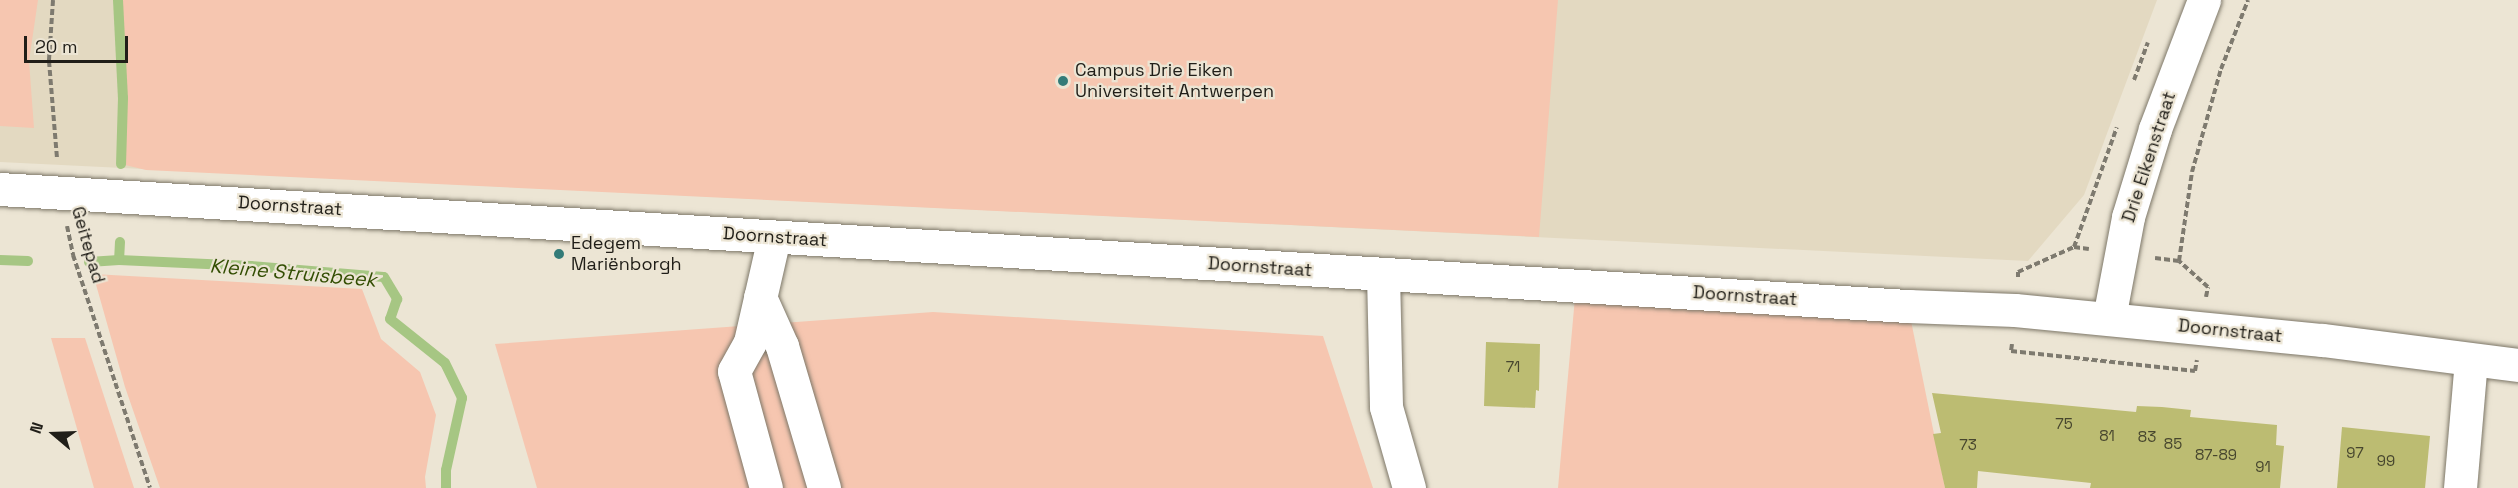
<!DOCTYPE html>
<meta charset="utf-8">
<style>
body{margin:0}
#map{position:relative;width:2518px;height:488px;overflow:hidden;background:#ece5d4;font-family:"Space Grotesk",sans-serif}
div>[style]{position:absolute}
.built>*{inset:0;background:#e3d9c1}
.green>*{inset:0;background:#f6c6b0}
.stream>*{height:10px;margin:-5px;padding:0 5px;transform-origin:5px;border-radius:5px;background:#a6c683}
.building>*{inset:0;background:#bcbc72}
.path>*{height:4px;margin-top:-2px;transform-origin:0;background:repeating-linear-gradient(90deg,#7e7a6f 0 6px,transparent 0 9px)}
.roads{filter:drop-shadow(0 0 2px #7d7768) drop-shadow(0 0 2px #7d7768)}
.minor>*{height:33px;margin:-16.5px;padding:0 16.5px;transform-origin:16.5px;border-radius:16.5px;background:#fff}
.dots>*{width:16px;height:16px;translate:-50% -50%;box-sizing:border-box;border:3px solid #ece5d4;border-radius:50%}
span{translate:-50% -50%;white-space:nowrap;text-align:center;line-height:1.15;-webkit-text-stroke:4.5px #ece5d4;paint-order:stroke}
.number-label{font-size:15px;color:#47462e}
.number-label span{-webkit-text-stroke-width:0}
.poi-label{font-size:18px;color:#201e18}
.left{translate:0 -50%;text-align:left}
.street-label{font-size:18px;color:#201e18}
.water-label{font-size:20px;color:#334e03;font-style:italic}
.north{position:absolute;left:24px;top:404px;width:60px;height:60px;-webkit-text-stroke:4px #ece5d4;paint-order:stroke;rotate:289deg;font-size:16px;font-weight:700;line-height:24px;text-align:center;color:#201e18}
.north::after{content:'';display:block;margin:auto;width:21px;height:27px;background:#201e18;clip-path:polygon(50% 0,100% 100%,50% 72%,0 100%)}
.scale{position:absolute;left:24px;top:36px;width:104px;height:27px;box-sizing:border-box;border:3px solid #201e18;border-top:0;padding-left:8px;font-size:18px;line-height:21px;white-space:nowrap;color:#201e18;-webkit-text-stroke:4px #ece5d4;paint-order:stroke}
</style>
<div id="map">
<div class="built">
<div style="clip-path:polygon(0 0,2157px 0,2084px 195px,2028px 261px,0 162px)"></div>
</div>
<div class="green">
<div style="clip-path:polygon(0 0,38px 0,29px 61px,34px 128px,0 126px)"></div>
<div style="clip-path:polygon(118px 0,1558px 0,1539px 237px,146px 170px,121px 164px,123px 98px)"></div>
<div style="clip-path:polygon(93px 274px,362px 289px,381px 339px,420px 372px,436px 415px,425px 477px,426px 488px,160px 488px,125px 387px)"></div>
<div style="clip-path:polygon(1576px 286px,1908px 306px,1945px 488px,1558px 488px)"></div>
<div style="clip-path:polygon(933px 312px,1323px 336px,1373px 488px,537px 488px,495px 344px)"></div>
<div style="clip-path:polygon(51px 338px,85px 338px,134px 488px,94px 488px)"></div>
</div>
<div class="stream">
<div style="left:118px;top:0;width:98px;rotate:87.1deg"></div>
<div style="left:123px;top:98px;width:66px;rotate:91.7deg"></div>
<div style="left:120px;top:242px;width:18px;rotate:93deg"></div>
<div style="left:119px;top:260px;width:132px;rotate:2.6deg"></div>
<div style="left:251px;top:266px;width:133px;rotate:4.7deg"></div>
<div style="left:384px;top:277px;width:26px;rotate:59deg"></div>
<div style="left:397px;top:299px;width:21px;rotate:109deg"></div>
<div style="left:390px;top:319px;width:70px;rotate:38.7deg"></div>
<div style="left:445px;top:363px;width:39px;rotate:64deg"></div>
<div style="left:462px;top:398px;width:74px;rotate:102.5deg"></div>
<div style="left:446px;top:470px;width:18px;rotate:90deg"></div>
<div style="left:0;top:260px;width:28px;rotate:2deg"></div>
<div style="left:89px;top:262px;width:30px;rotate:-4deg"></div>
</div>
<div class="building">
<div style="clip-path:polygon(1486px 342px,1540px 344px,1539px 391px,1536px 390px,1535px 408px,1484px 406px)"></div>
<div style="clip-path:polygon(1932px 393px,2136px 412px,2137px 406px,2162px 407px,2191px 410px,2190px 417px,2277px 425px,2276px 445px,2284px 446px,2280px 488px,2090px 488px,2091px 483px,1978px 471px,1977px 488px,1945px 488px,1933px 434px,1941px 433px)"></div>
<div style="clip-path:polygon(2342px 427px,2430px 436px,2425px 488px,2337px 488px)"></div>
</div>
<div class="path">
<div style="left:53px;top:0;width:61px;rotate:93.8deg"></div>
<div style="left:49px;top:61px;width:98px;rotate:85.3deg"></div>
<div style="left:2134px;top:80px;width:40px;rotate:-69.8deg"></div>
<div style="left:67px;top:226px;width:30px;rotate:78deg"></div>
<div style="left:73px;top:255px;width:245px;rotate:71.7deg"></div>
<div style="left:2074px;top:247px;width:15px;rotate:8deg"></div>
<div style="left:2155px;top:258px;width:24px;rotate:7deg"></div>
<div style="left:2018px;top:277px;width:5px;rotate:-90deg"></div>
<div style="left:2018px;top:272px;width:61px;rotate:-24.1deg"></div>
<div style="left:2074px;top:247px;width:127px;rotate:-70.3deg"></div>
<div style="left:2206px;top:297px;width:10px;rotate:-79deg"></div>
<div style="left:2208px;top:287px;width:39px;rotate:-138deg"></div>
<div style="left:2179px;top:261px;width:90px;rotate:-81.7deg"></div>
<div style="left:2192px;top:172px;width:107px;rotate:-74.3deg"></div>
<div style="left:2221px;top:69px;width:74px;rotate:-68.6deg"></div>
<div style="left:2012px;top:344px;width:7px;rotate:98deg"></div>
<div style="left:2011px;top:351px;width:185px;rotate:6.2deg"></div>
<div style="left:2195px;top:371px;width:11px;rotate:-80deg"></div>
</div>
<div class="roads">
<div class="minor">
<div style="left:0;top:189px;width:1912px;rotate:3.51deg"></div>
<div style="left:1908px;top:306px;width:107px;rotate:2.1deg"></div>
<div style="left:2015px;top:310px;width:309px;rotate:5.6deg"></div>
<div style="left:2323px;top:340px;width:197px;rotate:7.3deg"></div>
<div style="left:1383px;top:274px;width:133px;rotate:88.7deg"></div>
<div style="left:1386px;top:407px;width:84px;rotate:74.1deg"></div>
<div style="left:760px;top:297px;width:54px;rotate:65.8deg"></div>
<div style="left:782px;top:346px;width:148px;rotate:73.5deg"></div>
<div style="left:2109px;top:318px;width:103px;rotate:-79.3deg"></div>
<div style="left:2128px;top:217px;width:92px;rotate:-72.9deg"></div>
<div style="left:2155px;top:129px;width:138px;rotate:-69.2deg"></div>
<div style="left:766px;top:488px;width:121px;rotate:-105.3deg"></div>
<div style="left:734px;top:371px;width:33px;rotate:-61deg"></div>
<div style="left:750px;top:342px;width:108px;rotate:-77.1deg"></div>
<div style="left:2460px;top:488px;width:128px;rotate:-85.1deg"></div>
</div>
</div>
<div class="dots">
<div style="left:1063px;top:81px;background:#337b78"></div>
<div style="left:559px;top:254px;background:#337b78"></div>
</div>
<div class="number-label">
<span style="left:1513px;top:367px">71</span>
<span style="left:2064px;top:424px">75</span>
<span style="left:2107px;top:436px">81</span>
<span style="left:2147px;top:437px">83</span>
<span style="left:2173px;top:444px">85</span>
<span style="left:1968px;top:445px">73</span>
<span style="left:2355px;top:453px">97</span>
<span style="left:2216px;top:455px">87-89</span>
<span style="left:2386px;top:461px">99</span>
<span style="left:2263px;top:467px">91</span>
</div>
<div class="poi-label">
<span class="left" style="left:1075px;top:81px">Campus Drie Eiken<br>Universiteit Antwerpen</span>
<span class="left" style="left:571px;top:254px">Edegem<br>Mariënborgh</span>
</div>
<div class="street-label">
<span style="left:2149px;top:157px;rotate:-72deg">Drie Eikenstraat</span>
<span style="left:290px;top:206px;rotate:4deg">Doornstraat</span>
<span style="left:775px;top:237px;rotate:4deg">Doornstraat</span>
<span style="left:88px;top:245px;rotate:74deg">Geitepad</span>
<span style="left:1260px;top:267px;rotate:4deg">Doornstraat</span>
<span style="left:1745px;top:296px;rotate:4deg">Doornstraat</span>
<span style="left:2230px;top:331px;rotate:6deg">Doornstraat</span>
</div>
<div class="water-label">
<span style="left:293px;top:273px;rotate:5deg">Kleine Struisbeek</span>
</div>
<div class="north">N</div>
<div class="scale">20 m</div>
</div>
